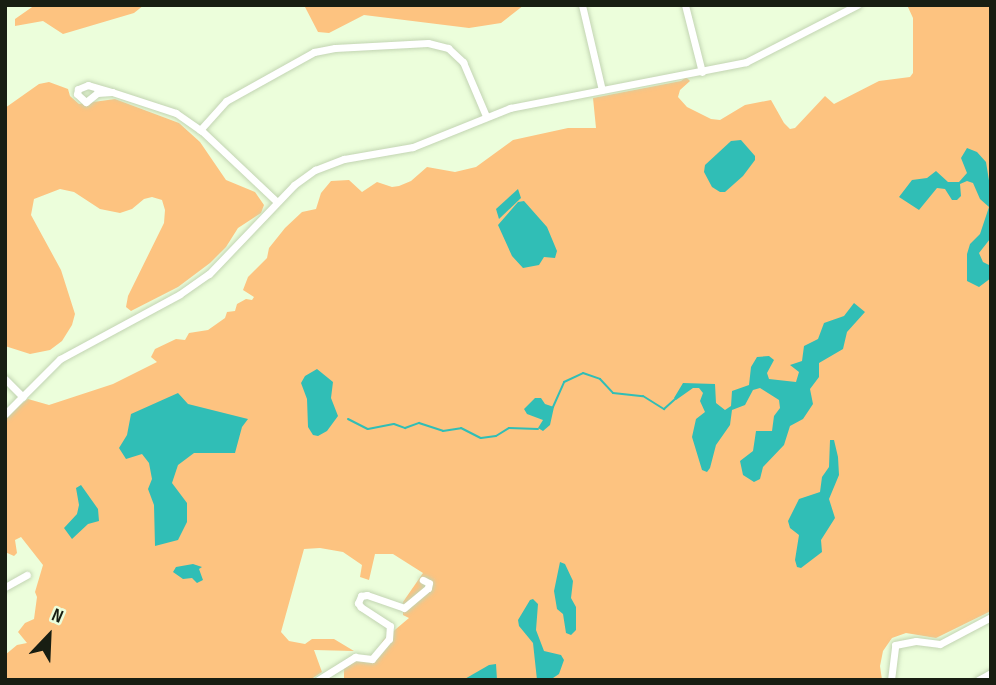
<!DOCTYPE html>
<style>
body{margin:0}
#map{position:relative;width:996px;height:685px;overflow:hidden;background:#ecfedb;font-family:"Sofia Sans Condensed",sans-serif}
div>[style]{position:absolute}
.green>*{inset:0;background:#fdc380}
.water>*{inset:0;background:#30beb6}
.stream>*{height:2px;margin:-1px;padding:0 1px;transform-origin:1px;border-radius:1px;background:#30beb6}
.roads{filter:drop-shadow(0 0 2px #c2d4b2) drop-shadow(0 0 2px #c2d4b2)}
.minor>*{height:7px;margin:-3.5px;padding:0 3.5px;transform-origin:3.5px;border-radius:3.5px;background:#fff}
span{translate:-50% -50%;white-space:nowrap;text-align:center;line-height:1.15;-webkit-text-stroke:7px #ecfedb;paint-order:stroke}
.frame{position:absolute;inset:0;border:7px solid #181e12;pointer-events:none}
.north{position:absolute;left:14px;top:601px;width:70px;height:70px;-webkit-text-stroke:5px #ecfedb;paint-order:stroke;rotate:23deg;font-size:19px;font-weight:700;line-height:28px;text-align:center;color:#181e12}
.north::after{content:'';display:block;margin:auto;width:24px;height:32px;background:#181e12;clip-path:polygon(50% 0,100% 100%,50% 72%,0 100%)}
</style>
<div id="map">
<div class="green">
<div style="clip-path:polygon(35px 5px,144px 5px,134px 13px,63px 34px,43px 21px,15px 26px,15px 19px)"></div>
<div style="clip-path:polygon(294px 5px,524px 5px,501px 23px,469px 28px,364px 15px,329px 33px,318px 32px,305px 7px)"></div>
<div style="clip-path:polygon(907px 5px,991px 5px,991px 611px,936px 638px,906px 633px,892px 638px,883px 651px,880px 666px,882px 680px,344px 680px,344px 667px,355px 659px,371px 661px,383px 640px,409px 618px,403px 615px,403px 602px,423px 573px,393px 554px,375px 554px,369px 580px,360px 577px,362px 565px,343px 552px,320px 548px,304px 549px,281px 632px,289px 641px,305px 644px,312px 639px,334px 639px,354px 651px,314px 650px,322px 672px,310px 680px,5px 680px,5px 655px,17px 645px,27px 643px,18px 632px,25px 623px,34px 619px,37px 597px,35px 592px,43px 565px,21px 537px,15px 540px,17px 553px,14px 556px,5px 552px,5px 420px,20px 405px,28px 399px,49px 405px,113px 384px,157px 362px,151px 357px,155px 349px,176px 339px,185px 340px,189px 333px,208px 330px,225px 318px,227px 312px,235px 311px,237px 304px,246px 299px,252px 300px,254px 297px,243px 290px,248px 277px,267px 258px,269px 248px,285px 228px,302px 212px,316px 209px,321px 193px,331px 181px,349px 180px,362px 192px,377px 182px,392px 187px,399px 186px,411px 181px,427px 167px,455px 172px,476px 167px,513px 140px,568px 128px,596px 128px,593px 98px,681px 81px,686px 77px,690px 81px,680px 90px,678px 97px,687px 107px,711px 119px,720px 120px,745px 105px,771px 100px,784px 123px,790px 129px,795px 128px,825px 96px,834px 104px,879px 81px,910px 77px,913px 73px,913px 18px)"></div>
<div style="clip-path:polygon(49px 82px,68px 89px,70px 96px,79px 104px,115px 99px,179px 123px,200px 142px,226px 180px,255px 192px,264px 205px,261px 213px,238px 228px,226px 247px,210px 263px,178px 287px,131px 311px,126px 307px,128px 296px,164px 223px,165px 210px,162px 200px,152px 197px,144px 199px,132px 209px,120px 213px,100px 209px,74px 192px,60px 189px,34px 199px,31px 215px,61px 270px,75px 314px,72px 325px,62px 341px,50px 350px,30px 354px,5px 346px,5px 108px,39px 84px)"></div>
</div>
<div class="water">
<div style="clip-path:polygon(741px 140px,755px 156px,755px 160px,743px 176px,725px 192px,720px 192px,712px 187px,704px 172px,705px 165px,731px 141px)"></div>
<div style="clip-path:polygon(967px 148px,977px 152px,986px 162px,991px 193px,990px 239px,979px 253px,983px 262px,991px 266px,991px 278px,979px 287px,967px 281px,967px 254px,970px 244px,980px 234px,989px 207px,980px 199px,973px 183px,967px 181px,960px 184px,961px 196px,957px 200px,952px 200px,945px 189px,937px 188px,919px 210px,899px 197px,912px 180px,927px 178px,936px 171px,948px 182px,959px 182px,967px 173px,961px 158px)"></div>
<div style="clip-path:polygon(518px 189px,521px 198px,499px 219px,496px 209px)"></div>
<div style="clip-path:polygon(524px 201px,547px 227px,557px 251px,555px 258px,544px 257px,539px 265px,523px 268px,512px 256px,498px 225px,518px 202px)"></div>
<div style="clip-path:polygon(854px 303px,865px 312px,847px 332px,843px 349px,819px 363px,819px 377px,810px 389px,813px 404px,803px 419px,790px 426px,784px 445px,763px 467px,760px 479px,754px 482px,743px 475px,740px 461px,753px 451px,756px 431px,772px 431px,774px 416px,780px 408px,779px 400px,760px 388px,753px 390px,745px 405px,732px 410px,730px 425px,716px 445px,710px 468px,707px 472px,702px 470px,692px 437px,696px 419px,705px 412px,700px 401px,703px 393px,699px 388px,693px 388px,676px 400px,674px 398px,683px 383px,715px 384px,716px 403px,725px 410px,731px 406px,732px 391px,749px 385px,751px 367px,757px 357px,769px 356px,774px 360px,767px 373px,769px 379px,796px 382px,799px 372px,790px 365px,802px 361px,804px 346px,818px 339px,824px 323px,844px 316px)"></div>
<div style="clip-path:polygon(317px 369px,333px 382px,331px 398px,338px 416px,327px 431px,318px 436px,313px 435px,308px 427px,307px 399px,301px 383px,305px 376px)"></div>
<div style="clip-path:polygon(178px 393px,188px 404px,248px 419px,242px 427px,235px 453px,194px 453px,178px 465px,172px 483px,187px 503px,187px 522px,178px 540px,155px 546px,154px 505px,148px 489px,152px 479px,149px 463px,142px 454px,126px 459px,119px 448px,127px 435px,131px 414px)"></div>
<div style="clip-path:polygon(535px 398px,541px 398px,545px 404px,554px 407px,550px 425px,543px 431px,538px 428px,543px 420px,527px 414px,524px 409px)"></div>
<div style="clip-path:polygon(830px 440px,834px 440px,838px 457px,839px 475px,829px 499px,835px 518px,821px 540px,822px 552px,801px 568px,797px 567px,795px 560px,799px 535px,790px 528px,788px 521px,799px 499px,820px 492px,822px 477px,829px 467px)"></div>
<div style="clip-path:polygon(81px 485px,98px 509px,99px 521px,88px 524px,72px 539px,64px 528px,77px 514px,79px 505px,76px 488px)"></div>
<div style="clip-path:polygon(560px 562px,565px 564px,573px 581px,571px 598px,576px 607px,576px 630px,571px 635px,566px 633px,563px 614px,557px 609px,554px 591px)"></div>
<div style="clip-path:polygon(193px 564px,202px 567px,199px 569px,203px 580px,197px 583px,192px 578px,183px 579px,173px 572px,176px 567px)"></div>
<div style="clip-path:polygon(533px 599px,538px 604px,536px 630px,544px 651px,561px 655px,564px 660px,559px 674px,550px 680px,537px 680px,533px 643px,519px 626px,518px 620px,530px 600px)"></div>
<div style="clip-path:polygon(496px 664px,497px 680px,463px 680px,489px 665px)"></div>
</div>
<div class="stream">
<div style="left:553px;top:407px;width:27px;rotate:-66deg"></div>
<div style="left:564px;top:382px;width:21px;rotate:-25deg"></div>
<div style="left:583px;top:373px;width:18px;rotate:19deg"></div>
<div style="left:600px;top:379px;width:19px;rotate:47deg"></div>
<div style="left:613px;top:393px;width:30px;rotate:6deg"></div>
<div style="left:643px;top:396px;width:25px;rotate:32deg"></div>
<div style="left:664px;top:409px;width:15px;rotate:-42deg"></div>
<div style="left:348px;top:419px;width:22px;rotate:27deg"></div>
<div style="left:368px;top:429px;width:26px;rotate:-11deg"></div>
<div style="left:394px;top:424px;width:12px;rotate:20deg"></div>
<div style="left:405px;top:428px;width:15px;rotate:-20deg"></div>
<div style="left:419px;top:423px;width:25px;rotate:18deg"></div>
<div style="left:443px;top:431px;width:18px;rotate:-9deg"></div>
<div style="left:461px;top:428px;width:22px;rotate:27deg"></div>
<div style="left:481px;top:438px;width:15px;rotate:-8deg"></div>
<div style="left:496px;top:436px;width:15px;rotate:-32deg"></div>
<div style="left:509px;top:428px;width:29px;rotate:2deg"></div>
</div>
<div class="roads">
<div class="minor">
<div style="left:582px;top:5px;width:87px;rotate:76.8deg"></div>
<div style="left:685px;top:5px;width:69px;rotate:75.8deg"></div>
<div style="left:112px;top:92px;width:25px;rotate:-164deg"></div>
<div style="left:88px;top:85px;width:11px;rotate:158deg"></div>
<div style="left:78px;top:89px;width:5px;rotate:101deg"></div>
<div style="left:77px;top:94px;width:12px;rotate:42deg"></div>
<div style="left:86px;top:102px;width:14px;rotate:-39deg"></div>
<div style="left:97px;top:93px;width:15px;rotate:-4deg"></div>
<div style="left:112px;top:92px;width:67px;rotate:18.2deg"></div>
<div style="left:176px;top:113px;width:32px;rotate:35deg"></div>
<div style="left:202px;top:131px;width:103px;rotate:43.4deg"></div>
<div style="left:200px;top:130px;width:39px;rotate:-48deg"></div>
<div style="left:226px;top:101px;width:101px;rotate:-29.1deg"></div>
<div style="left:314px;top:52px;width:21px;rotate:-11deg"></div>
<div style="left:335px;top:48px;width:93px;rotate:-3.1deg"></div>
<div style="left:428px;top:43px;width:21px;rotate:14deg"></div>
<div style="left:448px;top:48px;width:21px;rotate:43deg"></div>
<div style="left:463px;top:62px;width:59px;rotate:66.9deg"></div>
<div style="left:5px;top:379px;width:25px;rotate:45deg"></div>
<div style="left:5px;top:414px;width:78px;rotate:-45deg"></div>
<div style="left:60px;top:359px;width:136px;rotate:-28.4deg"></div>
<div style="left:180px;top:294px;width:35px;rotate:-35deg"></div>
<div style="left:209px;top:274px;width:123px;rotate:-46.3deg"></div>
<div style="left:294px;top:185px;width:26px;rotate:-36deg"></div>
<div style="left:315px;top:170px;width:31px;rotate:-21deg"></div>
<div style="left:344px;top:159px;width:70px;rotate:-9.9deg"></div>
<div style="left:413px;top:147px;width:105px;rotate:-21.9deg"></div>
<div style="left:510px;top:108px;width:240px;rotate:-11deg"></div>
<div style="left:746px;top:62px;width:125px;rotate:-27.2deg"></div>
<div style="left:5px;top:587px;width:25px;rotate:-29deg"></div>
<div style="left:318px;top:680px;width:44px;rotate:-31.9deg"></div>
<div style="left:355px;top:657px;width:17px;rotate:7deg"></div>
<div style="left:372px;top:659px;width:26px;rotate:-50deg"></div>
<div style="left:389px;top:639px;width:13px;rotate:-86deg"></div>
<div style="left:390px;top:626px;width:35px;rotate:-147deg"></div>
<div style="left:361px;top:607px;width:5px;rotate:-127deg"></div>
<div style="left:358px;top:603px;width:8px;rotate:-67deg"></div>
<div style="left:361px;top:596px;width:6px;rotate:-9deg"></div>
<div style="left:367px;top:595px;width:39px;rotate:19deg"></div>
<div style="left:404px;top:608px;width:31px;rotate:-40deg"></div>
<div style="left:428px;top:588px;width:5px;rotate:-79deg"></div>
<div style="left:429px;top:583px;width:7px;rotate:-153deg"></div>
<div style="left:891px;top:680px;width:35px;rotate:-83deg"></div>
<div style="left:895px;top:645px;width:21px;rotate:-11deg"></div>
<div style="left:916px;top:641px;width:24px;rotate:7deg"></div>
<div style="left:940px;top:644px;width:58px;rotate:-27.9deg"></div>
<div style="left:978px;top:680px;width:15px;rotate:-28deg"></div>
</div>
</div>
<div class="frame"></div>
<div class="north">N</div>
</div>
